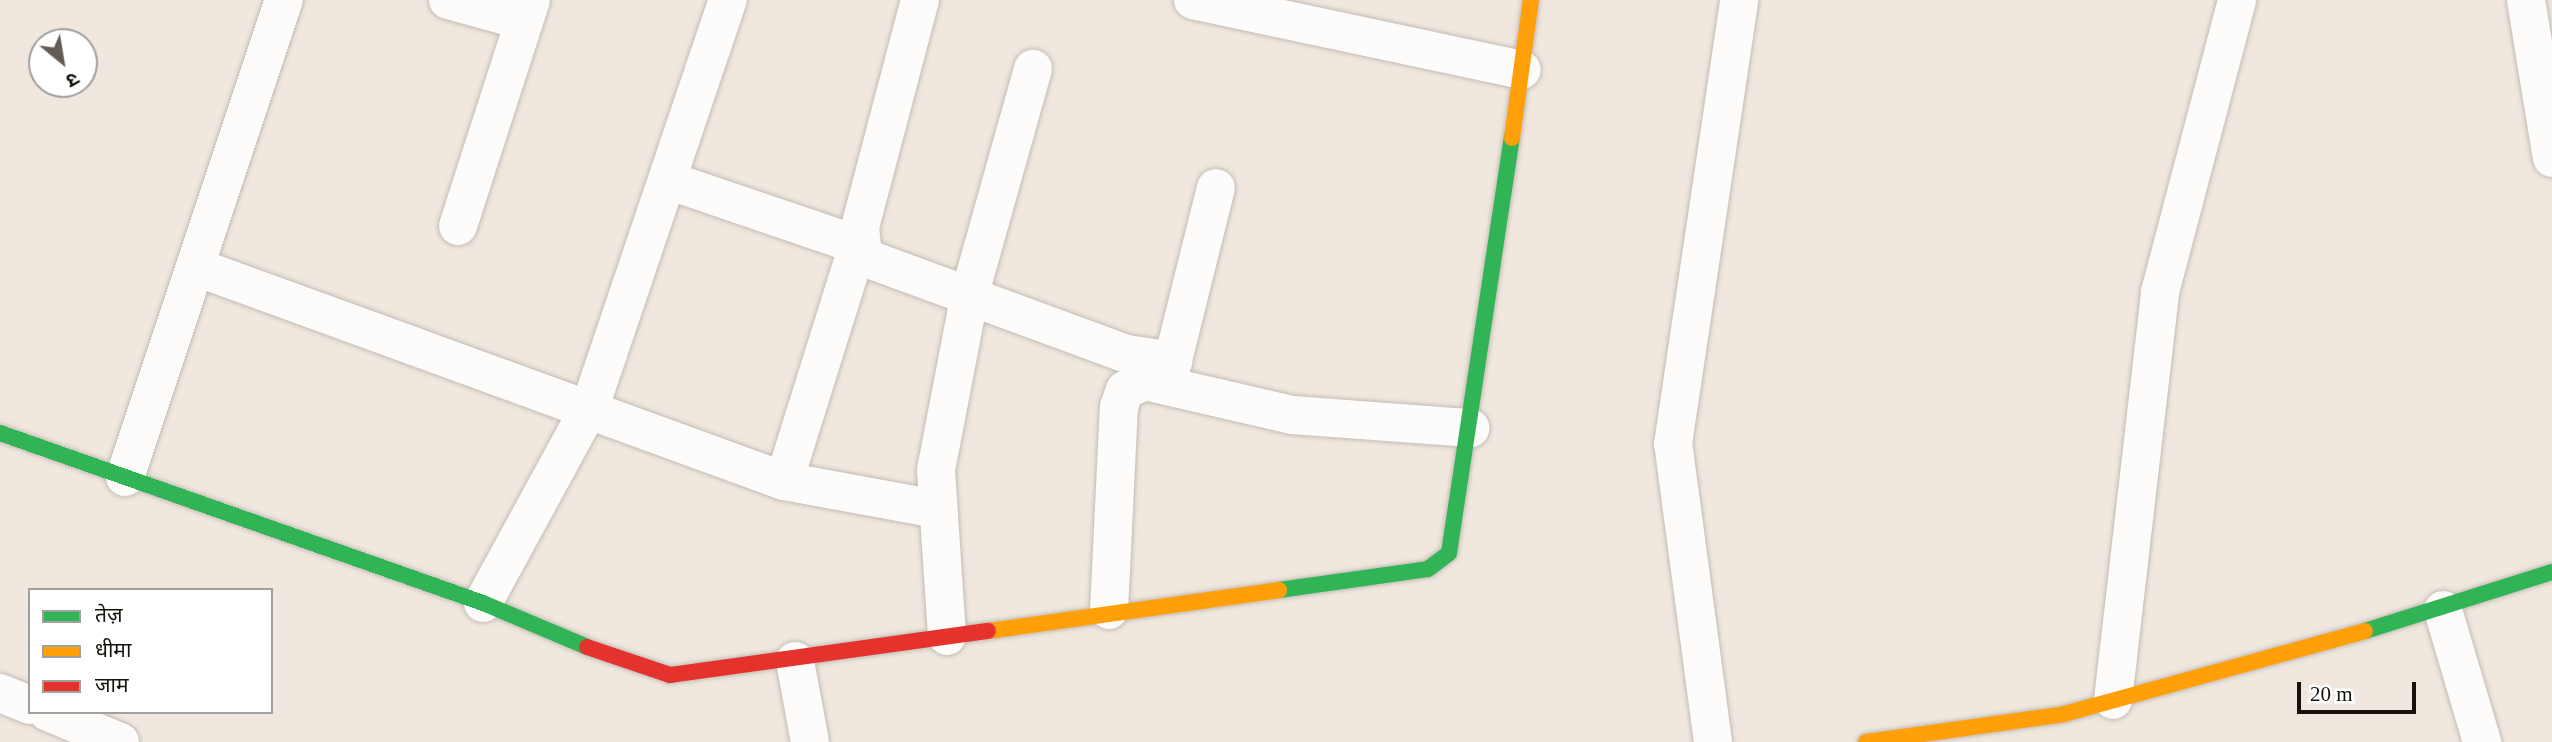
<!DOCTYPE html>
<meta charset="utf-8">
<style>
body{margin:0}
#map{position:relative;width:2552px;height:742px;overflow:hidden;background:#f0e8df;font-family:"Times New Roman","Noto Sans Devanagari",serif}
div>[style]{position:absolute}
.roads{filter:drop-shadow(0 0 2px #c2bcb5) drop-shadow(0 0 2px #c2bcb5)}
.street>*{height:38px;margin:-19px;padding:0 19px;transform-origin:19px;border-radius:19px;background:#fdfcfa}
.fast>*{height:16px;margin:-8px;padding:0 8px;transform-origin:8px;border-radius:8px;background:#30b455}
.slow>*{height:16px;margin:-8px;padding:0 8px;transform-origin:8px;border-radius:8px;background:#ff9f0a}
.jam>*{height:16px;margin:-8px;padding:0 8px;transform-origin:8px;border-radius:8px;background:#e5322d}
span{translate:-50% -50%;white-space:nowrap;text-align:center;line-height:1.15;-webkit-text-stroke:5px #fff;paint-order:stroke}
.legend{position:absolute;left:28px;top:588px;width:245px;height:126px;box-sizing:border-box;background:#fff;border:2px solid #a1a09d;margin:0;padding:9px 12px;list-style:none;font-size:21px;color:#15110b}
.legend li{display:flex;align-items:center;gap:14px;height:35px}
.legend b{width:35px;border:2px solid #a1a09d}
.north{position:absolute;left:28px;top:28px;width:70px;height:70px;box-sizing:border-box;background:#fff;border:2px solid #a1a09d;border-radius:50%;rotate:150deg;font-size:19px;font-weight:700;line-height:28px;text-align:center;color:#15110b}
.north::after{content:'';display:block;margin:auto;width:24px;height:32px;background:#625c55;clip-path:polygon(50% 0,100% 100%,50% 72%,0 100%)}
.scale{position:absolute;left:2297px;top:682px;width:119px;height:32px;box-sizing:border-box;border:4px solid #15110b;border-top:0;padding-left:9px;font-size:21px;line-height:24px;white-space:nowrap;color:#15110b;-webkit-text-stroke:5px #fff;paint-order:stroke}
</style>
<div id="map">
<div class="roads">
<div class="street">
<div style="left:448px;top:0;width:79px;rotate:15.4deg"></div>
<div style="left:920px;top:0;width:235px;rotate:104.8deg"></div>
<div style="left:860px;top:227px;width:30px;rotate:84deg"></div>
<div style="left:863px;top:257px;width:281px;rotate:20.2deg"></div>
<div style="left:1127px;top:354px;width:47px;rotate:8.7deg"></div>
<div style="left:1193px;top:0;width:336px;rotate:12deg"></div>
<div style="left:2526px;top:0;width:160px;rotate:80.7deg"></div>
<div style="left:670px;top:181px;width:199px;rotate:18.8deg"></div>
<div style="left:858px;top:245px;width:247px;rotate:107.4deg"></div>
<div style="left:458px;top:226px;width:237px;rotate:-72.1deg"></div>
<div style="left:196px;top:267px;width:626px;rotate:20deg"></div>
<div style="left:784px;top:481px;width:156px;rotate:10.4deg"></div>
<div style="left:1167px;top:384px;width:202px;rotate:-76deg"></div>
<div style="left:125px;top:477px;width:503px;rotate:-71.57deg"></div>
<div style="left:483px;top:603px;width:223px;rotate:-61.4deg"></div>
<div style="left:590px;top:407px;width:430px;rotate:-71.3deg"></div>
<div style="left:1109px;top:610px;width:203px;rotate:-87.2deg"></div>
<div style="left:1119px;top:407px;width:18px;rotate:-71deg"></div>
<div style="left:1125px;top:390px;width:22px;rotate:-24deg"></div>
<div style="left:1145px;top:381px;width:151px;rotate:13deg"></div>
<div style="left:1292px;top:415px;width:179px;rotate:4.2deg"></div>
<div style="left:2443px;top:610px;width:138px;rotate:73.5deg"></div>
<div style="left:947px;top:636px;width:166px;rotate:-93.8deg"></div>
<div style="left:936px;top:470px;width:180px;rotate:-79.1deg"></div>
<div style="left:970px;top:293px;width:233px;rotate:-74.3deg"></div>
<div style="left:795px;top:661px;width:82px;rotate:79.5deg"></div>
<div style="left:0;top:693px;width:32px;rotate:22deg"></div>
<div style="left:2113px;top:700px;width:411px;rotate:-83.4deg"></div>
<div style="left:2160px;top:292px;width:302px;rotate:-75.2deg"></div>
<div style="left:48px;top:712px;width:78px;rotate:22.6deg"></div>
<div style="left:1713px;top:742px;width:301px;rotate:-97.6deg"></div>
<div style="left:1673px;top:444px;width:449px;rotate:-81.5deg"></div>
</div>
<div class="fast">
<div style="left:0;top:433px;width:512px;rotate:19.39deg"></div>
<div style="left:483px;top:603px;width:113px;rotate:22.9deg"></div>
<div style="left:1279px;top:590px;width:150px;rotate:-8deg"></div>
<div style="left:1428px;top:569px;width:26px;rotate:-37deg"></div>
<div style="left:1449px;top:553px;width:420px;rotate:-81.4deg"></div>
<div style="left:2365px;top:631px;width:196px;rotate:-17.5deg"></div>
</div>
<div class="slow">
<div style="left:1512px;top:138px;width:139px;rotate:-82.2deg"></div>
<div style="left:988px;top:631px;width:294px;rotate:-8deg"></div>
<div style="left:1866px;top:742px;width:200px;rotate:-8deg"></div>
<div style="left:2064px;top:714px;width:312px;rotate:-15.4deg"></div>
</div>
<div class="jam">
<div style="left:587px;top:647px;width:88px;rotate:18.6deg"></div>
<div style="left:670px;top:675px;width:321px;rotate:-7.9deg"></div>
</div>
</div>
<ul class="legend">
<li><b style="height:9px;background:#30b455"></b>तेज़</li>
<li><b style="height:9px;background:#ff9f0a"></b>धीमा</li>
<li><b style="height:9px;background:#e5322d"></b>जाम</li>
</ul>
<div class="north">उ</div>
<div class="scale">20 m</div>
</div>
